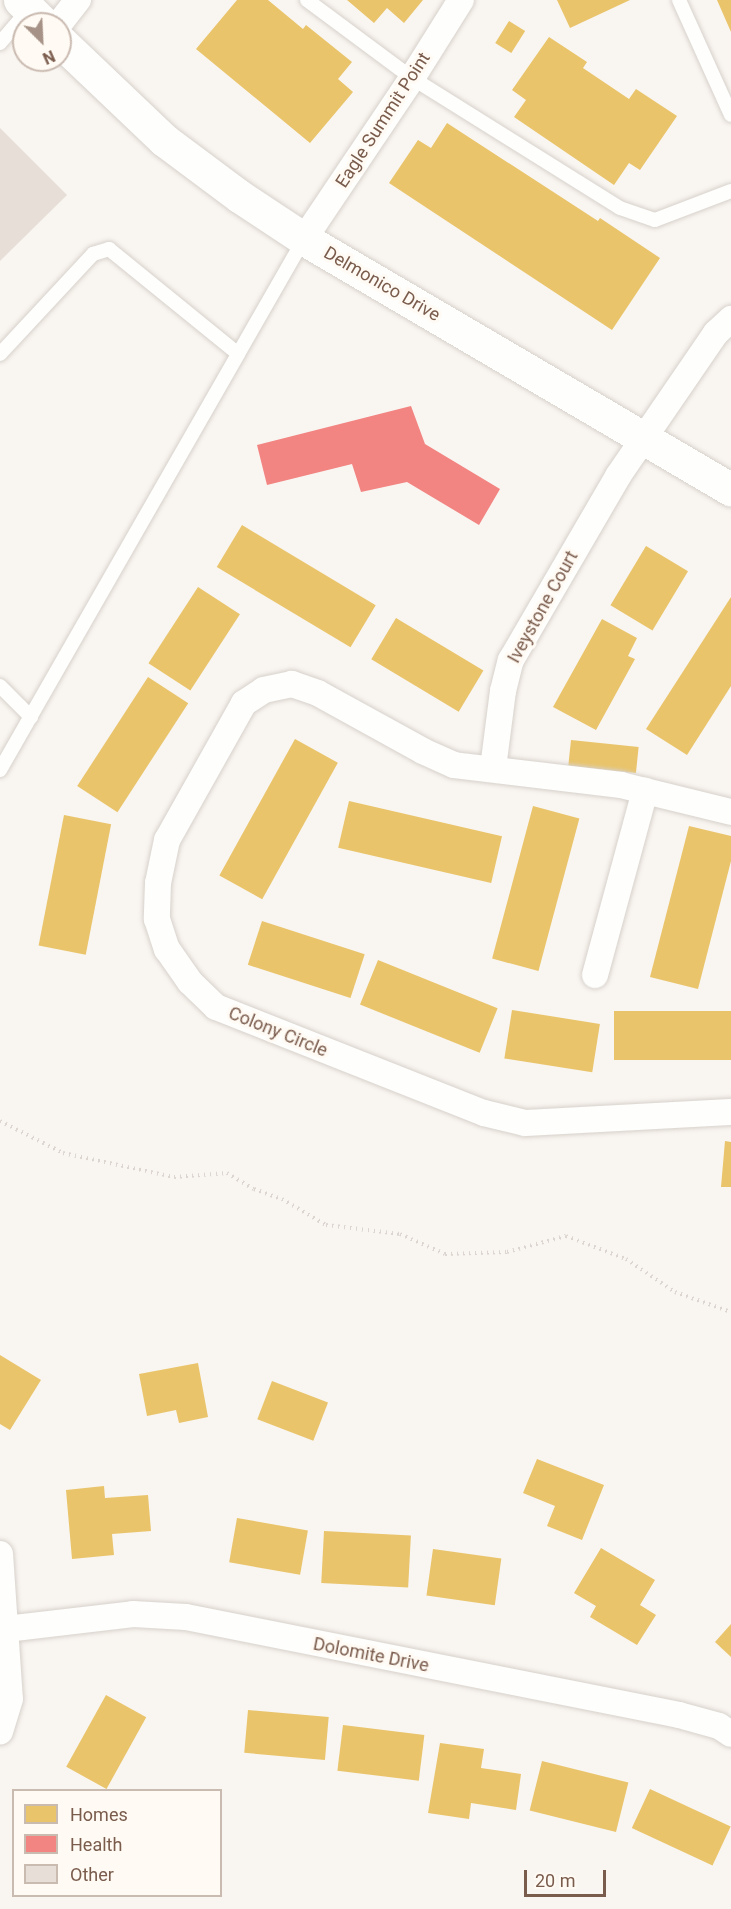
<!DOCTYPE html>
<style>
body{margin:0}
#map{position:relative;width:731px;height:1909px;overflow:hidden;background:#f9f5f0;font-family:Roboto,sans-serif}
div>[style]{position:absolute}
.homes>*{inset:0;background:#e9c46a;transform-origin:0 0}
.health>*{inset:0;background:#f28482}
.building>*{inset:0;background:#e6ded7}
.path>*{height:4px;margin-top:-2px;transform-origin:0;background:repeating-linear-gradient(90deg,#dcd5d0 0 1.5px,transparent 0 6px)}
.roads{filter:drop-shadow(0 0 2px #d7d1cb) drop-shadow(0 0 2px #d7d1cb)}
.service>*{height:14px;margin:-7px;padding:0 7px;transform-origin:7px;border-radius:7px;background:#fefefd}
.minor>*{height:26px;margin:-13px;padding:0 13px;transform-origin:13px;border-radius:13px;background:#fefefd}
.tertiary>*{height:33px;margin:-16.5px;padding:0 16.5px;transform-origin:16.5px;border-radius:16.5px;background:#fefefd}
span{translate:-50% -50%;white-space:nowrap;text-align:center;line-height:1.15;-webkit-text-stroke:6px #fffaf3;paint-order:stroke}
.street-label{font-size:18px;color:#7a5c4d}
.legend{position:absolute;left:12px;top:1789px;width:210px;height:108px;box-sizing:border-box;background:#fffaf3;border:2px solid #cabbb1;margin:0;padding:8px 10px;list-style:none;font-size:18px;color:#7a5c4d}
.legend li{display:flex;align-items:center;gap:12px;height:30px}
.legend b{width:30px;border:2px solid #cabbb1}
.north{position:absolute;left:12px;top:12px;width:60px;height:60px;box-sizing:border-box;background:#fffaf3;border:2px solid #cabbb1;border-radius:50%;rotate:156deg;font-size:16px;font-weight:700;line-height:24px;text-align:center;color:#7a5c4d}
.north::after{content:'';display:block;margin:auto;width:21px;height:27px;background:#a69286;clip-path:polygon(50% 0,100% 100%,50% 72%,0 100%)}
.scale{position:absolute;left:524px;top:1870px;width:82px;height:27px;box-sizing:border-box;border:3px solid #7a5c4d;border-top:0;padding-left:8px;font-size:18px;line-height:21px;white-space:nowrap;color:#7a5c4d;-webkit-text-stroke:4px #fffaf3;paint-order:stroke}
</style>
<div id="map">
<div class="homes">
<div style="clip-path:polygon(237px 0,268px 0,303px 29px,306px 25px,352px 62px,338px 79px,353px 92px,310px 143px,196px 49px)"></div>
<div style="clip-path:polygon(347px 0,423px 0,404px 23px,387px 8px,374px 23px)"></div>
<div style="clip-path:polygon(557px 0,630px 0,570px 28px)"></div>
<div style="clip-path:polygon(717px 0,731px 0,731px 32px)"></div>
<div style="left:509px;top:21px;width:19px;height:26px;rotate:32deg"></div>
<div style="clip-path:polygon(549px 37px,587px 62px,583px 68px,629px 99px,636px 89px,677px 116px,640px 170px,629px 163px,614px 185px,514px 117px,526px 100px,512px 90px)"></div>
<div style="clip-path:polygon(447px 123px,598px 221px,600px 218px,660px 258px,612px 330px,389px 183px,418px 140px,431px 148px)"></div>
<div style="left:242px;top:525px;width:156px;height:49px;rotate:31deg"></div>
<div style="left:646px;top:546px;width:49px;height:69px;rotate:31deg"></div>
<div style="left:198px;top:587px;width:50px;height:91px;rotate:33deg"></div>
<div style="clip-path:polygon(731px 597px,731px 686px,687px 755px,646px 729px)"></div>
<div style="left:396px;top:618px;width:102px;height:48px;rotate:31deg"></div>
<div style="clip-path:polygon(602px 619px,637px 638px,628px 656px,635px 659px,596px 730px,553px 707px)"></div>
<div style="left:148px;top:677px;width:48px;height:130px;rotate:33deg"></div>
<div style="left:295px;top:739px;width:49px;height:156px;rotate:29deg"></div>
<div style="left:571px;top:740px;width:68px;height:26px;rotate:6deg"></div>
<div style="left:349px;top:801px;width:157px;height:48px;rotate:13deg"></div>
<div style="left:533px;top:806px;width:48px;height:158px;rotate:15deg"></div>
<div style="left:64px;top:815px;width:48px;height:133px;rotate:11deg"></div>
<div style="clip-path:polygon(689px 826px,731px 836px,731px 861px,698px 989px,650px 977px)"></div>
<div style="left:262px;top:921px;width:108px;height:46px;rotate:18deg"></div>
<div style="left:378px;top:960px;width:129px;height:48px;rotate:22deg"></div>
<div style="left:512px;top:1010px;width:89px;height:49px;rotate:9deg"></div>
<div style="left:731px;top:1011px;width:49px;height:117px;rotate:90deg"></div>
<div style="clip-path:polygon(725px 1141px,731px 1142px,731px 1187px,721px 1187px)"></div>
<div style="clip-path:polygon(0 1355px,41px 1380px,10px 1430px,0 1424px)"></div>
<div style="clip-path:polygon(198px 1363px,208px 1417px,179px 1423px,176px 1410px,147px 1416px,139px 1374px)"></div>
<div style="left:272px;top:1381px;width:60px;height:41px;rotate:21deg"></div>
<div style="clip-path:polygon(537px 1459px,604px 1485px,582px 1540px,547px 1526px,555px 1506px,523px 1493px)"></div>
<div style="clip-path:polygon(104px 1486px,105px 1498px,148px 1495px,151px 1531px,112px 1534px,114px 1555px,72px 1559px,66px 1490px)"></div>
<div style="left:237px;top:1518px;width:72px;height:45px;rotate:10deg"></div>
<div style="left:324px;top:1531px;width:87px;height:52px;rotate:3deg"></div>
<div style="clip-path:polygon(601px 1548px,655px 1580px,640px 1605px,656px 1615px,637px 1645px,590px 1617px,596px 1606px,574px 1593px)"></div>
<div style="left:433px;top:1549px;width:69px;height:47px;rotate:8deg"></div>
<div style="clip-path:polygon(731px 1624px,731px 1657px,715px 1642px)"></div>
<div style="left:106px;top:1695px;width:46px;height:82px;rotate:29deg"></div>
<div style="left:248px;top:1710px;width:81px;height:43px;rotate:5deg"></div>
<div style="left:343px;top:1725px;width:82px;height:46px;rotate:7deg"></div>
<div style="clip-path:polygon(440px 1743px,484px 1749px,481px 1768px,521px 1774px,516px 1810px,471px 1803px,469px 1819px,428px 1813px)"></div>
<div style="left:542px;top:1761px;width:89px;height:51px;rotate:14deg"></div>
<div style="left:650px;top:1789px;width:89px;height:43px;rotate:25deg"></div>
</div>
<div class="health">
<div style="clip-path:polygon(411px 406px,425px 444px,500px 489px,479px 525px,407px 482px,361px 492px,352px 464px,267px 485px,257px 445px)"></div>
</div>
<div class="building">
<div style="clip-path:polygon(0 128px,67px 195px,0 261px)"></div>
</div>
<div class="path">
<div style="left:0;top:1121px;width:71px;rotate:26.9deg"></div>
<div style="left:63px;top:1153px;width:114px;rotate:12.2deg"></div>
<div style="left:174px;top:1177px;width:53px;rotate:-4.3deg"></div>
<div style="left:227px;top:1173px;width:31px;rotate:31deg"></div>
<div style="left:254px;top:1189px;width:30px;rotate:20deg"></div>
<div style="left:282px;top:1199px;width:51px;rotate:30.6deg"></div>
<div style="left:326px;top:1225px;width:75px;rotate:6.9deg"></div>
<div style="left:400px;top:1234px;width:49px;rotate:24deg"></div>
<div style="left:445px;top:1254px;width:62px;rotate:-1.8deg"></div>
<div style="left:507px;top:1252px;width:61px;rotate:-15.2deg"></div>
<div style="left:566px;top:1236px;width:64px;rotate:21deg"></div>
<div style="left:626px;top:1259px;width:59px;rotate:34deg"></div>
<div style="left:675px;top:1292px;width:59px;rotate:19.7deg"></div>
</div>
<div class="roads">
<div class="service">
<div style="left:307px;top:0;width:131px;rotate:36.6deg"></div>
<div style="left:412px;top:78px;width:245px;rotate:32deg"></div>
<div style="left:620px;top:208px;width:37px;rotate:19deg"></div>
<div style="left:655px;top:220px;width:81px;rotate:-20.9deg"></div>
<div style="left:679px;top:0;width:126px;rotate:65.7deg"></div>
<div style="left:0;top:43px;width:45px;rotate:-49.5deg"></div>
<div style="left:0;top:354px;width:137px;rotate:-47.1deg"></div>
<div style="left:93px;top:254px;width:17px;rotate:-17deg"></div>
<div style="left:109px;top:249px;width:166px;rotate:39.1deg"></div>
<div style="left:0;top:686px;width:44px;rotate:45deg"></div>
<div style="left:0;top:770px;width:612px;rotate:-60.21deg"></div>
</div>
<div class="minor">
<div style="left:59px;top:24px;width:31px;rotate:-52deg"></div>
<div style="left:304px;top:239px;width:194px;rotate:-56.1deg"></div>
<div style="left:412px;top:78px;width:92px;rotate:-57.9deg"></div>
<div style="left:493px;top:768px;width:78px;rotate:-82.6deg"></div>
<div style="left:503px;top:691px;width:32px;rotate:-76deg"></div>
<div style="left:511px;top:660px;width:213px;rotate:-59.8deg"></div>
<div style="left:618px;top:476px;width:173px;rotate:-55.6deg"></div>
<div style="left:716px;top:333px;width:21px;rotate:-43deg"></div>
<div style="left:731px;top:812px;width:113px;rotate:-166.2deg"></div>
<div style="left:621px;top:785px;width:168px;rotate:-173.2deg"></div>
<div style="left:454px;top:765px;width:34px;rotate:-156deg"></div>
<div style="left:423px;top:751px;width:120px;rotate:-151.1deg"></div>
<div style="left:318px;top:693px;width:28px;rotate:-161deg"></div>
<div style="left:292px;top:684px;width:29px;rotate:168deg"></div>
<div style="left:264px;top:690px;width:24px;rotate:147deg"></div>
<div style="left:244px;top:703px;width:157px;rotate:119.3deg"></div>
<div style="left:167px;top:840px;width:44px;rotate:101.8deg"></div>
<div style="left:158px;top:883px;width:36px;rotate:92deg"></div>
<div style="left:157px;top:919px;width:32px;rotate:72deg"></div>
<div style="left:167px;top:949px;width:40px;rotate:55.1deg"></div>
<div style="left:190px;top:982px;width:36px;rotate:44deg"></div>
<div style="left:216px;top:1007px;width:288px;rotate:21.6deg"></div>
<div style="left:484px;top:1113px;width:42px;rotate:13.7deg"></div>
<div style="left:525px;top:1123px;width:206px;rotate:-3.1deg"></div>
<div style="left:595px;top:975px;width:191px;rotate:-74.8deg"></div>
<div style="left:0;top:1554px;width:145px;rotate:86.1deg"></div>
<div style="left:10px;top:1699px;width:34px;rotate:107deg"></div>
<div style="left:6px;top:1629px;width:128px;rotate:-6.7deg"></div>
<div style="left:133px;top:1614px;width:53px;rotate:3.2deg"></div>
<div style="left:186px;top:1617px;width:503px;rotate:11.24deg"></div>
<div style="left:679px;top:1715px;width:41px;rotate:15.4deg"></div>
<div style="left:719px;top:1726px;width:14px;rotate:34deg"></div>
</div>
<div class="tertiary">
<div style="left:20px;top:0;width:34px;rotate:45deg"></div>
<div style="left:60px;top:41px;width:144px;rotate:43.6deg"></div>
<div style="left:164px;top:140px;width:94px;rotate:36.7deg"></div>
<div style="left:239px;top:196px;width:78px;rotate:33.5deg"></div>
<div style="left:304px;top:239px;width:495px;rotate:30.4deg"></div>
</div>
</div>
<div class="street-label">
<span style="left:383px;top:120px;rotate:-57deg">Eagle Summit Point</span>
<span style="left:382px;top:284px;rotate:30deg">Delmonico Drive</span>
<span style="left:543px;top:607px;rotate:-61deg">Iveystone Court</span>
<span style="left:278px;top:1032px;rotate:22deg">Colony Circle</span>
<span style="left:371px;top:1655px;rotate:11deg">Dolomite Drive</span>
</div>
<ul class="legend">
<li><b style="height:16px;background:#e9c46a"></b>Homes</li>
<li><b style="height:16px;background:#f28482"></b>Health</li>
<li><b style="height:16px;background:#e6ded7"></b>Other</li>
</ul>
<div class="north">N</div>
<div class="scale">20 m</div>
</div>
